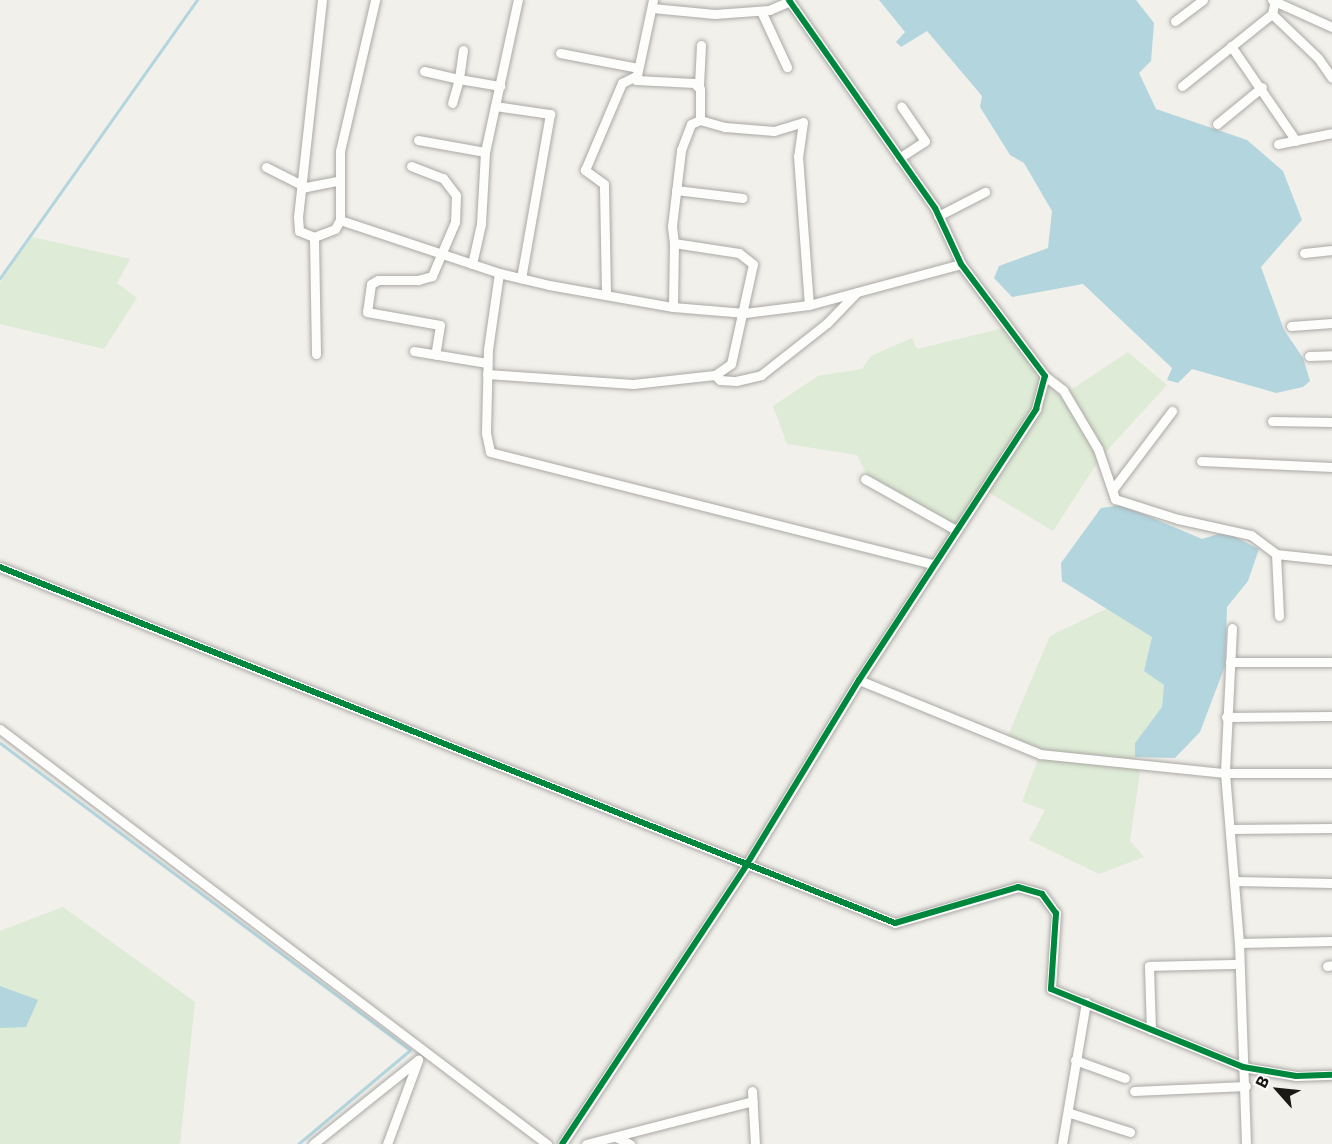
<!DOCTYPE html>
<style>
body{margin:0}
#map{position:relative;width:1332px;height:1144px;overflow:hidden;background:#f2f0eb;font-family:Commissioner,sans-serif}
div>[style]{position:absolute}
.green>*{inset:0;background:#deebd6}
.water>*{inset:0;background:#b2d5de}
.stream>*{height:3px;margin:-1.5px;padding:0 1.5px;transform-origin:1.5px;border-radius:1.5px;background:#b2d5de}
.roads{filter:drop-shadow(0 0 2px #aaa8a5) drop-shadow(0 0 2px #aaa8a5)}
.street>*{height:9px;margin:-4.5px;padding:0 4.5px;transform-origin:4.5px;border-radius:4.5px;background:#fdfdfc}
.cycleway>*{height:6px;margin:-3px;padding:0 3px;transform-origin:3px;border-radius:3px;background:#00873e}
span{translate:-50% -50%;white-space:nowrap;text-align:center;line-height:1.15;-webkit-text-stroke:6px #fff;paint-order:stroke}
.north{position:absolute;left:1248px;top:1060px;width:60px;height:60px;-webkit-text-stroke:4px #fff;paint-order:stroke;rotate:297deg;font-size:16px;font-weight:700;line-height:24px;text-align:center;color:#1b1916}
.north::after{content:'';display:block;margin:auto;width:21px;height:27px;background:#1b1916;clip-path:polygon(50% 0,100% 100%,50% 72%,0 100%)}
</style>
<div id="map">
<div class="green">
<div style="clip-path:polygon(32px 237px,130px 259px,117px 283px,137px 298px,104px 349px,0 324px,0 282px)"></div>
<div style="clip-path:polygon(1008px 327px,1060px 397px,1128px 352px,1167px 385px,1101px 457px,1053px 531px,983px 489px,956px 530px,870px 482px,857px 455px,787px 444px,773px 406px,818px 376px,862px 369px,871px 356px,912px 338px,917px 349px)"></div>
<div style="clip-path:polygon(1110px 607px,1152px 637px,1144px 671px,1164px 685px,1162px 707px,1135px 743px,1135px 757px,1141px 765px,1130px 841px,1144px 857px,1099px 874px,1029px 840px,1045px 810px,1022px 802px,1040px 754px,1006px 740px,1050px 636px)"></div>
<div style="clip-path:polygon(63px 907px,195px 1002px,180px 1144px,0 1144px,0 931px)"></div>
</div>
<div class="water">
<div style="clip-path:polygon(879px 0,1136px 0,1154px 23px,1151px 61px,1139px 73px,1156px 109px,1247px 140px,1283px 171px,1302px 220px,1261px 267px,1284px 330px,1303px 358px,1310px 381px,1303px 387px,1276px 393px,1192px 369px,1178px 383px,1167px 380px,1172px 368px,1083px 284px,1012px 297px,994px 278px,999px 266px,1048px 248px,1052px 211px,1024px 163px,1010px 155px,980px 107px,982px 96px,927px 31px,901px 47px,896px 42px,905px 32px)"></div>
<div style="clip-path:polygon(1122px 505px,1202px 539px,1225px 532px,1259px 549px,1248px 581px,1227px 607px,1225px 666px,1200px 732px,1175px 758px,1135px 757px,1135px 743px,1162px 707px,1164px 685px,1144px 671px,1152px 637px,1062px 581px,1061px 563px,1101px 508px)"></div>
<div style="clip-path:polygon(0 986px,38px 1000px,26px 1027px,0 1028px)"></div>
</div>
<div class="stream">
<div style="left:0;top:278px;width:341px;rotate:-54.7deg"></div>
<div style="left:0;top:743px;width:512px;rotate:36.83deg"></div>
<div style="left:410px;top:1050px;width:146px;rotate:140deg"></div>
</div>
<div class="roads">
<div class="street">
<div style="left:1272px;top:0;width:66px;rotate:24.2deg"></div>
<div style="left:652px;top:8px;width:63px;rotate:5.4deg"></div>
<div style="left:715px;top:14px;width:54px;rotate:-4.2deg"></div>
<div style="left:769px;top:10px;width:23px;rotate:-23deg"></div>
<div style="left:761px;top:11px;width:62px;rotate:65.1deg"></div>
<div style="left:1272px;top:14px;width:64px;rotate:43.7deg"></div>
<div style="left:1318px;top:58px;width:24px;rotate:55deg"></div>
<div style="left:1175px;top:21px;width:35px;rotate:-37deg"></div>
<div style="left:1231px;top:46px;width:115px;rotate:55.6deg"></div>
<div style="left:463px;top:50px;width:29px;rotate:98deg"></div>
<div style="left:459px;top:79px;width:42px;rotate:9.7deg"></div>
<div style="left:560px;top:53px;width:79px;rotate:10.9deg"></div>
<div style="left:424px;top:71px;width:36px;rotate:13deg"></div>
<div style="left:459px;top:79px;width:25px;rotate:106deg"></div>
<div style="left:699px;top:85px;width:40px;rotate:-87.1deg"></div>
<div style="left:1182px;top:86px;width:115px;rotate:-38.7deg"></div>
<div style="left:1272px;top:14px;width:14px;rotate:-78deg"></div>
<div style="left:495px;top:106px;width:56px;rotate:8.3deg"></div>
<div style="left:550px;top:114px;width:167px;rotate:100deg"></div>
<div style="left:700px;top:120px;width:26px;rotate:16deg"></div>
<div style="left:725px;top:127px;width:49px;rotate:4.7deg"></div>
<div style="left:774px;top:131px;width:30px;rotate:-17deg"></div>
<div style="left:803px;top:122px;width:34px;rotate:98deg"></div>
<div style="left:798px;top:156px;width:149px;rotate:85.8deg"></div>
<div style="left:1217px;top:124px;width:58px;rotate:-39.4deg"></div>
<div style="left:418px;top:140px;width:68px;rotate:10.2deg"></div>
<div style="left:1278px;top:144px;width:55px;rotate:-11.5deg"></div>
<div style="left:899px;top:158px;width:31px;rotate:-33deg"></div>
<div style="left:925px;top:141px;width:42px;rotate:-124.4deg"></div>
<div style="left:411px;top:166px;width:34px;rotate:21deg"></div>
<div style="left:443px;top:178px;width:21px;rotate:53deg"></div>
<div style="left:456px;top:195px;width:27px;rotate:92deg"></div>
<div style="left:455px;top:222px;width:59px;rotate:113.1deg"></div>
<div style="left:432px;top:276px;width:15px;rotate:164deg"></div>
<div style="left:418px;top:280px;width:40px;rotate:180deg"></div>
<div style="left:378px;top:280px;width:8px;rotate:150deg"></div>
<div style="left:371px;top:284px;width:28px;rotate:98deg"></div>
<div style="left:367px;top:312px;width:74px;rotate:10.1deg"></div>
<div style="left:440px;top:325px;width:30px;rotate:99deg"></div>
<div style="left:266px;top:167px;width:45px;rotate:26.6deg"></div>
<div style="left:306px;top:187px;width:32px;rotate:-11deg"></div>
<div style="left:676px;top:190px;width:67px;rotate:6.8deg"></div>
<div style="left:938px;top:216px;width:53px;rotate:-27.1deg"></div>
<div style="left:340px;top:220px;width:168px;rotate:18.4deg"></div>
<div style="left:499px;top:273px;width:51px;rotate:13.5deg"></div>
<div style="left:549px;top:285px;width:126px;rotate:10.1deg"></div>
<div style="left:673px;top:307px;width:72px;rotate:4.8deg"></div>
<div style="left:745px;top:313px;width:64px;rotate:-7.1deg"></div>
<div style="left:809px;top:305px;width:157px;rotate:-15.1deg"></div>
<div style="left:314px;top:237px;width:16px;rotate:-158deg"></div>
<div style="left:299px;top:231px;width:14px;rotate:-94deg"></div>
<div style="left:298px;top:217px;width:218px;rotate:-83.7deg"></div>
<div style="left:1304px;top:253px;width:28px;rotate:-6deg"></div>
<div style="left:472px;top:264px;width:41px;rotate:-77.3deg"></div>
<div style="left:481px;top:224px;width:72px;rotate:-86.8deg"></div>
<div style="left:485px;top:152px;width:156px;rotate:-77.8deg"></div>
<div style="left:499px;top:273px;width:77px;rotate:98.2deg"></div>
<div style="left:488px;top:349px;width:84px;rotate:91.4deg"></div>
<div style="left:486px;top:433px;width:19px;rotate:78deg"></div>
<div style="left:490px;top:452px;width:458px;rotate:14.2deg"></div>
<div style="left:606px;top:293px;width:109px;rotate:-91.1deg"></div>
<div style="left:604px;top:184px;width:24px;rotate:-144deg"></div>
<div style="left:585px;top:170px;width:95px;rotate:-67deg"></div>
<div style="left:622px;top:83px;width:16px;rotate:-27deg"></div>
<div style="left:673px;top:307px;width:64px;rotate:-89.1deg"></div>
<div style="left:1291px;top:326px;width:41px;rotate:-4.2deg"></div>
<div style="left:414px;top:351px;width:74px;rotate:9.3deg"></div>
<div style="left:316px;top:354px;width:117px;rotate:-91deg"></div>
<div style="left:314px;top:237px;width:22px;rotate:-21deg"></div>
<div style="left:335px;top:229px;width:10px;rotate:-61deg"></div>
<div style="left:340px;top:220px;width:69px;rotate:-90deg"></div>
<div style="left:340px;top:151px;width:155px;rotate:-76.9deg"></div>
<div style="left:1309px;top:356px;width:23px;rotate:-2deg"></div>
<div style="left:487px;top:374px;width:146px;rotate:3.9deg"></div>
<div style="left:633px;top:384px;width:82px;rotate:-6.3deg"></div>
<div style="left:715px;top:375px;width:19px;rotate:-35deg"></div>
<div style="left:731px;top:364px;width:102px;rotate:-77.6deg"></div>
<div style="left:753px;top:264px;width:18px;rotate:-142deg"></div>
<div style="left:739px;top:253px;width:66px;rotate:-171.3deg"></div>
<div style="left:674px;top:243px;width:17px;rotate:-97deg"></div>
<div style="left:672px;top:226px;width:77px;rotate:-83.2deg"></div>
<div style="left:681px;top:150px;width:28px;rotate:-69deg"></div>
<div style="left:691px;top:124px;width:10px;rotate:-24deg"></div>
<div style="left:700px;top:120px;width:31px;rotate:-90deg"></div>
<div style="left:700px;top:89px;width:8px;rotate:-135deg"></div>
<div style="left:694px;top:83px;width:58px;rotate:-177deg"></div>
<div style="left:636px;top:80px;width:82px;rotate:-78deg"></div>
<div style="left:715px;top:375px;width:7px;rotate:45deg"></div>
<div style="left:720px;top:380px;width:16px;rotate:4deg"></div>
<div style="left:736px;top:381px;width:26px;rotate:-13deg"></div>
<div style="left:761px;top:375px;width:84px;rotate:-38.2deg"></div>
<div style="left:827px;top:323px;width:43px;rotate:-45.9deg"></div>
<div style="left:1045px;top:376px;width:23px;rotate:38deg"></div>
<div style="left:1063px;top:390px;width:69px;rotate:59.3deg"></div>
<div style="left:1098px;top:449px;width:53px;rotate:71.2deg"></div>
<div style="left:1115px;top:499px;width:66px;rotate:17.6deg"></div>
<div style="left:1178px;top:519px;width:75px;rotate:12.4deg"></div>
<div style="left:1251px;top:535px;width:31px;rotate:37deg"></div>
<div style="left:1276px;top:554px;width:56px;rotate:6.1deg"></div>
<div style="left:1272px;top:421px;width:60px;rotate:1deg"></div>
<div style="left:1201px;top:461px;width:131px;rotate:2.6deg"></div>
<div style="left:865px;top:479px;width:104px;rotate:29.3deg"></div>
<div style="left:1113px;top:489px;width:98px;rotate:-52.9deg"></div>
<div style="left:1276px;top:554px;width:62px;rotate:87.2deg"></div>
<div style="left:0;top:567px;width:963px;rotate:21.69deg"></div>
<div style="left:895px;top:923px;width:128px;rotate:-16.3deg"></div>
<div style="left:1018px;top:887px;width:25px;rotate:16deg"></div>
<div style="left:1042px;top:894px;width:24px;rotate:54deg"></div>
<div style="left:1056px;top:913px;width:76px;rotate:93.8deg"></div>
<div style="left:1051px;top:989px;width:207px;rotate:22.1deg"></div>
<div style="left:1243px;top:1067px;width:54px;rotate:9.6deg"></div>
<div style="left:1296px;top:1076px;width:36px;rotate:-2deg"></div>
<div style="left:1232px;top:628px;width:145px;rotate:92.8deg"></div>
<div style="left:1225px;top:773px;width:171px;rotate:85.3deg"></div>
<div style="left:1239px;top:943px;width:201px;rotate:88deg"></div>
<div style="left:1230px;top:662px;width:102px"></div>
<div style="left:859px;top:680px;width:196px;rotate:22.2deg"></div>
<div style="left:1040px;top:754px;width:186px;rotate:5.9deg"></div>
<div style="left:1225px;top:773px;width:107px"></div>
<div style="left:1226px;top:717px;width:106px;rotate:-0.5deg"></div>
<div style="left:0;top:729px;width:687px;rotate:37.19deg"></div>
<div style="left:1230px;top:829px;width:102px;rotate:-0.6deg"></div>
<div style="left:1234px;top:881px;width:98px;rotate:1.2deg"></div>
<div style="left:1239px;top:943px;width:93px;rotate:-1.2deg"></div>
<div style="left:1327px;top:966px;width:5px;rotate:-11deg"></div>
<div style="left:1151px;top:1030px;width:64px;rotate:-91.8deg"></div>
<div style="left:1149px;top:966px;width:90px;rotate:-1.3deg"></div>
<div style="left:1075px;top:1060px;width:53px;rotate:19.8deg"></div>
<div style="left:752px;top:1091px;width:53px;rotate:86.8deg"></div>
<div style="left:1134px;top:1091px;width:112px;rotate:-2.6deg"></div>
<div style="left:1070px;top:1113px;width:63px;rotate:17.6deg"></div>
<div style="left:616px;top:1137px;width:16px;rotate:27deg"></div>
<div style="left:313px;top:1144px;width:134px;rotate:-38.7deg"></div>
<div style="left:387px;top:1144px;width:90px;rotate:-69.7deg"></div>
<div style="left:562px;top:1144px;width:336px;rotate:-56.5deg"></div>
<div style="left:747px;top:864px;width:215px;rotate:-58.7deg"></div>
<div style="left:859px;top:680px;width:324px;rotate:-56.8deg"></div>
<div style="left:1036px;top:409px;width:34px;rotate:-75deg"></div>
<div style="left:1045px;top:376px;width:140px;rotate:-126.9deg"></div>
<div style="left:961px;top:264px;width:62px;rotate:-114.9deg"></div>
<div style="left:935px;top:208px;width:254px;rotate:-125.1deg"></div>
<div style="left:586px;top:1144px;width:172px;rotate:-14.4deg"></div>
<div style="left:1062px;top:1144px;width:144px;rotate:-80.4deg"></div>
</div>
</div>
<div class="cycleway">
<div style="left:0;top:567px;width:963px;rotate:21.69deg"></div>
<div style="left:895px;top:923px;width:128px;rotate:-16.3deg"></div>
<div style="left:1018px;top:887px;width:25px;rotate:16deg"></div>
<div style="left:1042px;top:894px;width:24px;rotate:54deg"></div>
<div style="left:1056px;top:913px;width:76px;rotate:93.8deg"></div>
<div style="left:1051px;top:989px;width:207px;rotate:22.1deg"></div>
<div style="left:1243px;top:1067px;width:54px;rotate:9.6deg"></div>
<div style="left:1296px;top:1076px;width:36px;rotate:-2deg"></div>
<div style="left:562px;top:1144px;width:336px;rotate:-56.5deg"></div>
<div style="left:747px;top:864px;width:215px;rotate:-58.7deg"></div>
<div style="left:859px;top:680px;width:324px;rotate:-56.8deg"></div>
<div style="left:1036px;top:409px;width:34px;rotate:-75deg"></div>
<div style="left:1045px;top:376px;width:140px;rotate:-126.9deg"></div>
<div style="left:961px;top:264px;width:62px;rotate:-114.9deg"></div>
<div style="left:935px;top:208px;width:254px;rotate:-125.1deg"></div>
</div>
<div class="north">B</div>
</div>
